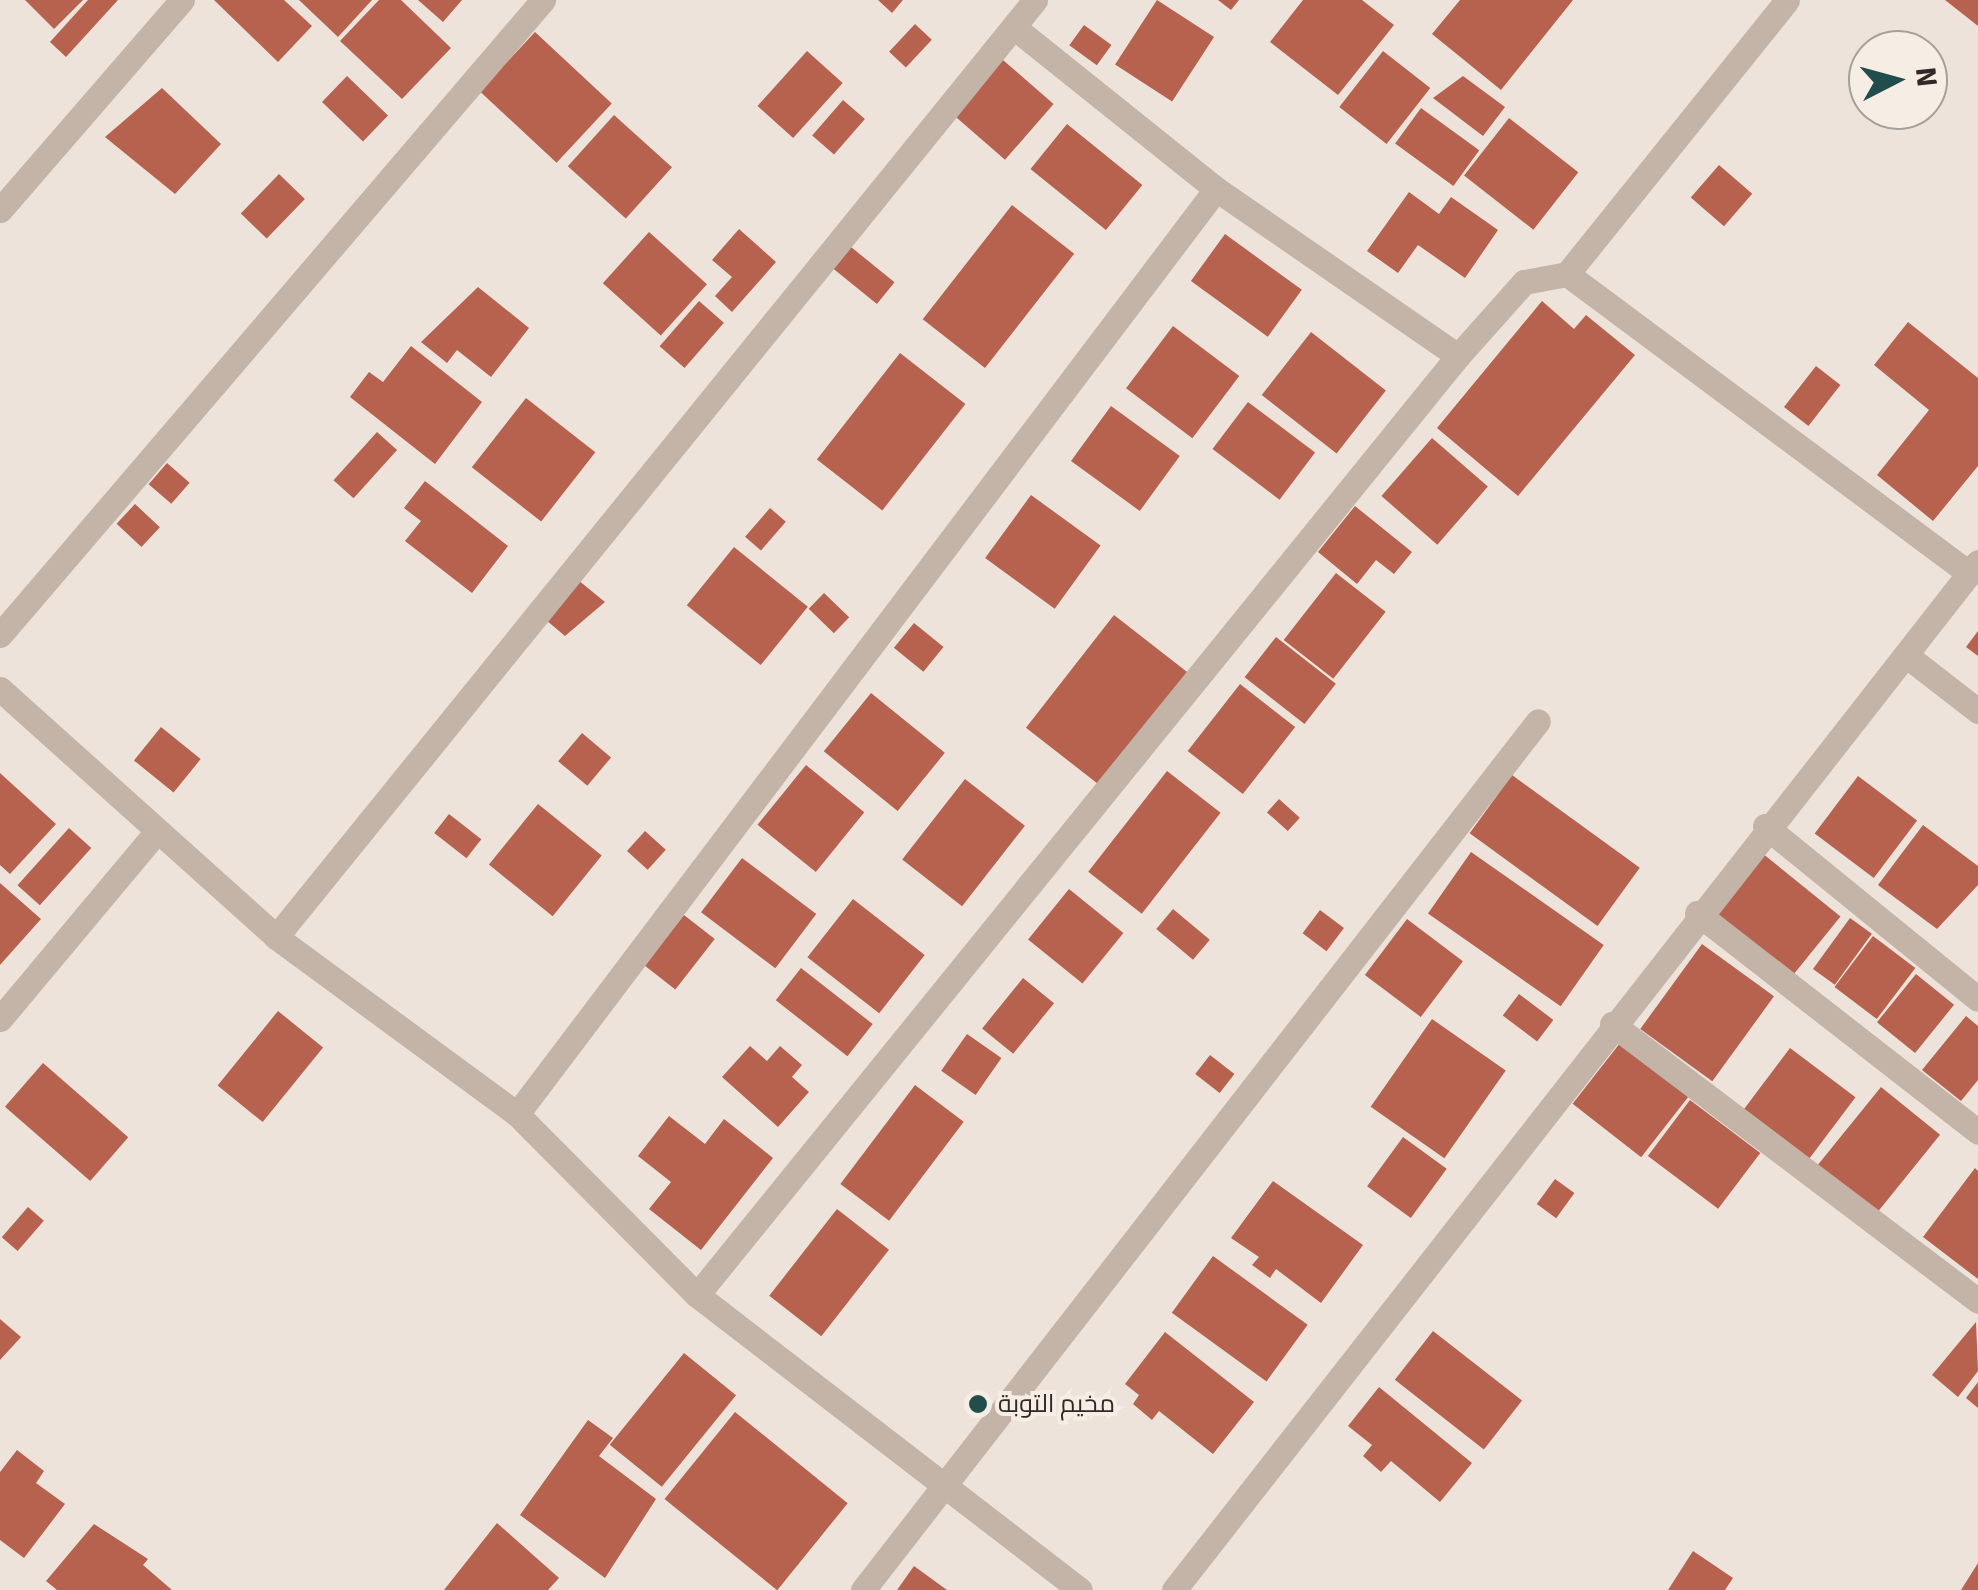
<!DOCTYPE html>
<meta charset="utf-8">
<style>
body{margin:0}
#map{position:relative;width:1978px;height:1590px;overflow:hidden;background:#ede3da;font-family:Signika,Cairo,sans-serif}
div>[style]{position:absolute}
.building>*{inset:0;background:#b6624f;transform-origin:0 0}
.street>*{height:25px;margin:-12.5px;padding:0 12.5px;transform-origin:12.5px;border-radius:12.5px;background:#c4b3a7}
.dots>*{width:28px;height:28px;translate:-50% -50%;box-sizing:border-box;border:5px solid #f6ede5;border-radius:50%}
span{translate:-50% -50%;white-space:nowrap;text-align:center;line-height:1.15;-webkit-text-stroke:8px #f6ede5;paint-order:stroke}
.poi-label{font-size:25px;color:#312927}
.left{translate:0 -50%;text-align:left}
.north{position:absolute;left:1848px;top:30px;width:100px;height:100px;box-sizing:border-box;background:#f6ede5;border:2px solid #a79f99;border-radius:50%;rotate:84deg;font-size:28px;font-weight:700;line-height:40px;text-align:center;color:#312927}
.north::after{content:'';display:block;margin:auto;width:35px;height:45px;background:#224d4d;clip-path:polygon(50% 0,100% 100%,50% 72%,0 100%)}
</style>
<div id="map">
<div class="building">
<div style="clip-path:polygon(25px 0,83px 0,54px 29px)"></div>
<div style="clip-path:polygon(88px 0,118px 0,66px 57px,50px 42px)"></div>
<div style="clip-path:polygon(214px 0,284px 0,312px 26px,278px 62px)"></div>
<div style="clip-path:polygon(299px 0,372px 0,338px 37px)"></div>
<div style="clip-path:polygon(379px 0,401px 0,451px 48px,402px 99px,340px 41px)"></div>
<div style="clip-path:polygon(418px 0,462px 0,443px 22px)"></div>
<div style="clip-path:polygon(878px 0,903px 0,892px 13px)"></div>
<div style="left:1157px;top:0;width:68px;height:77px;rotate:33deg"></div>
<div style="clip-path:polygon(1218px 0,1239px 0,1231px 10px)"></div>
<div style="clip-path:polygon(1303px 0,1362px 0,1394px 25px,1338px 95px,1270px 42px)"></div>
<div style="clip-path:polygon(1460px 0,1573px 0,1501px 90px,1432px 34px)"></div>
<div style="clip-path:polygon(1945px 0,1978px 0,1978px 26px)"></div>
<div style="left:915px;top:24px;width:23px;height:38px;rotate:43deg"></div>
<div style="left:1084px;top:25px;width:34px;height:25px;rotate:36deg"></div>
<div style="left:535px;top:32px;width:105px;height:81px;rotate:43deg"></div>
<div style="left:807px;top:51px;width:48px;height:74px;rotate:42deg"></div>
<div style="left:1383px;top:51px;width:60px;height:71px;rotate:38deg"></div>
<div style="left:1003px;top:60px;width:67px;height:74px;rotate:41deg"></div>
<div style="left:347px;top:76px;width:57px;height:36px;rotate:44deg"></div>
<div style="clip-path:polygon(1463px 76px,1505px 107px,1483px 136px,1433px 98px)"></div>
<div style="clip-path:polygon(162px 88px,221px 144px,175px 194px,105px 137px)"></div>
<div style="left:843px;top:100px;width:29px;height:47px;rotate:41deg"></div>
<div style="left:1421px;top:108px;width:72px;height:44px;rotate:36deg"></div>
<div style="left:614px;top:115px;width:78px;height:69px;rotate:42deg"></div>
<div style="left:1509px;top:118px;width:88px;height:73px;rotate:38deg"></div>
<div style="left:1067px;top:124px;width:97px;height:58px;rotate:39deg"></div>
<div style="left:1719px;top:165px;width:44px;height:43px;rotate:41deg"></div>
<div style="left:279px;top:174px;width:36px;height:55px;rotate:44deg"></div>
<div style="clip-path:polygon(1409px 192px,1439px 214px,1451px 197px,1498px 230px,1465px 278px,1418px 245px,1398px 273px,1367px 251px)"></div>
<div style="left:1012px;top:205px;width:79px;height:145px;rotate:38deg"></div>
<div style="clip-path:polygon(739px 229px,776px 262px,732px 312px,715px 296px,732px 277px,712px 260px)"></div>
<div style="left:649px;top:232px;width:78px;height:69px;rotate:42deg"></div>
<div style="left:1225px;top:234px;width:95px;height:58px;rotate:36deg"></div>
<div style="left:851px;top:247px;width:56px;height:28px;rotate:39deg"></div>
<div style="clip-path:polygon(478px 287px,529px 328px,491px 377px,457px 350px,447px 363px,421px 342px)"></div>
<div style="left:699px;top:301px;width:33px;height:60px;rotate:41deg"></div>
<div style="clip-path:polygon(1542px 301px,1574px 329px,1586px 315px,1635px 355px,1518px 496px,1437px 428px)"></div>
<div style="clip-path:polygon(1908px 322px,1978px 378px,1978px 466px,1933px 521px,1877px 475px,1929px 410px,1874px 365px)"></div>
<div style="left:1173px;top:326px;width:83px;height:78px;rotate:37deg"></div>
<div style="left:1311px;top:332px;width:95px;height:80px;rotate:38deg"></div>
<div style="clip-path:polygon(411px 346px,482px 402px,435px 464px,350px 397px,369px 372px,383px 382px)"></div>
<div style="left:900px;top:353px;width:83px;height:135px;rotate:38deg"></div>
<div style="left:1816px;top:366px;width:31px;height:52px;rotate:38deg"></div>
<div style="left:526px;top:398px;width:88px;height:88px;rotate:38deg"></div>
<div style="left:1248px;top:402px;width:84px;height:59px;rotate:37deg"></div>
<div style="left:1111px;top:406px;width:85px;height:68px;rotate:36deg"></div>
<div style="left:377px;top:432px;width:27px;height:65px;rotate:42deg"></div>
<div style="left:1432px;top:438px;width:74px;height:77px;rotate:41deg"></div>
<div style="left:167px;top:463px;width:30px;height:28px;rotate:41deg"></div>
<div style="clip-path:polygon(425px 481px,508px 546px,472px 593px,405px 541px,421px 521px,404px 508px)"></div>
<div style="left:1031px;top:495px;width:86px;height:78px;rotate:36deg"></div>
<div style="left:135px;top:504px;width:34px;height:27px;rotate:43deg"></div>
<div style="clip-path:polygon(1355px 506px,1412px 552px,1394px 574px,1376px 560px,1357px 584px,1318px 552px)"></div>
<div style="left:770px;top:508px;width:21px;height:38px;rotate:41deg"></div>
<div style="left:734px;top:547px;width:95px;height:75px;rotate:39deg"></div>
<div style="left:1336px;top:573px;width:63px;height:85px;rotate:38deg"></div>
<div style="clip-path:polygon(578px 580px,605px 602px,565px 636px,546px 620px)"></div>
<div style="left:824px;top:593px;width:35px;height:22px;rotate:44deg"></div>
<div style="left:1114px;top:615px;width:94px;height:143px;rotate:38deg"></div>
<div style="left:914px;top:623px;width:38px;height:32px;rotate:39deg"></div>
<div style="clip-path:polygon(1978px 631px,1978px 656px,1966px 647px)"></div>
<div style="left:1276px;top:637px;width:76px;height:51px;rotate:38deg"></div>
<div style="left:1240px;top:684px;width:70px;height:85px;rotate:38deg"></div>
<div style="left:871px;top:693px;width:95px;height:75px;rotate:39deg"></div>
<div style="left:161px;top:727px;width:51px;height:43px;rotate:39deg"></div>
<div style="left:582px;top:733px;width:38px;height:37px;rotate:40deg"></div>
<div style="left:806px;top:765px;width:75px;height:77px;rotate:39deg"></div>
<div style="left:1167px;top:771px;width:68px;height:128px;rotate:38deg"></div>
<div style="clip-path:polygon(0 773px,56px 824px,10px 874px,0 865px)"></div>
<div style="left:1512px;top:775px;width:158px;height:72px;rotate:36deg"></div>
<div style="left:1858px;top:776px;width:74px;height:72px;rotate:37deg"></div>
<div style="left:965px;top:779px;width:76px;height:102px;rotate:38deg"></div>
<div style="left:1279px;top:799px;width:28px;height:18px;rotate:42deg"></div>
<div style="left:538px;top:804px;width:82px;height:78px;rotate:39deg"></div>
<div style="left:449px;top:814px;width:41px;height:24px;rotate:38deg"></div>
<div style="clip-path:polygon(1923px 825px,1978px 866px,1978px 885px,1937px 929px,1878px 885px)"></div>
<div style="left:69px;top:828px;width:30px;height:77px;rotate:42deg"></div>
<div style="left:645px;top:831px;width:28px;height:27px;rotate:42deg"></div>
<div style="left:1471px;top:852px;width:162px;height:75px;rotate:35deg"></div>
<div style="left:1762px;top:853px;width:101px;height:76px;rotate:39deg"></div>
<div style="left:742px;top:858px;width:93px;height:68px;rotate:37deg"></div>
<div style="clip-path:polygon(0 883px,41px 919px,0 965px)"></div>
<div style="left:1069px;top:889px;width:70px;height:65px;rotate:39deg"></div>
<div style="left:853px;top:899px;width:91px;height:74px;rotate:38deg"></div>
<div style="left:1173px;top:909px;width:48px;height:26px;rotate:40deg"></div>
<div style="left:1320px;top:910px;width:30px;height:29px;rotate:37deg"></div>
<div style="left:684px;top:915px;width:39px;height:64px;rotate:38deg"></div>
<div style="left:1850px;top:918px;width:27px;height:63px;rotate:36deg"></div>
<div style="left:1407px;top:919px;width:70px;height:70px;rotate:37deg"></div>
<div style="left:1873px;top:936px;width:53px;height:64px;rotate:37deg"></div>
<div style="left:1702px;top:944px;width:89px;height:105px;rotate:36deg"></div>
<div style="left:801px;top:968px;width:91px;height:41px;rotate:38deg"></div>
<div style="left:1916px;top:974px;width:49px;height:62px;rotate:39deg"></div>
<div style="left:1023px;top:978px;width:40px;height:65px;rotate:39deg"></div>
<div style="left:1519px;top:994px;width:43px;height:27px;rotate:37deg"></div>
<div style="left:278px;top:1011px;width:58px;height:96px;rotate:39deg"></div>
<div style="clip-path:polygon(1966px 1016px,1978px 1026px,1978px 1080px,1961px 1101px,1922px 1070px)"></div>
<div style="left:1432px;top:1019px;width:90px;height:107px;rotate:35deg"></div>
<div style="left:967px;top:1034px;width:42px;height:45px;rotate:35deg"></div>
<div style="left:1620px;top:1043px;width:87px;height:77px;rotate:38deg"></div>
<div style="clip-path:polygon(750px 1046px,767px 1061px,780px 1046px,802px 1065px,792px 1077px,809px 1092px,778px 1127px,722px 1077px)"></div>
<div style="left:1790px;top:1048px;width:82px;height:80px;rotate:37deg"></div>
<div style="left:1210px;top:1055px;width:31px;height:24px;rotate:38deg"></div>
<div style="left:43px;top:1063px;width:113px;height:58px;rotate:41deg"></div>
<div style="left:915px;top:1085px;width:61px;height:124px;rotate:37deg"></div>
<div style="left:1881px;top:1087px;width:76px;height:105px;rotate:39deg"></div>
<div style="left:1690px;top:1100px;width:88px;height:70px;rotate:37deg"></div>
<div style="clip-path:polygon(669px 1116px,705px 1144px,724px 1119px,773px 1158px,701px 1250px,649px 1209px,671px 1182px,638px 1156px)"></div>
<div style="left:1403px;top:1137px;width:54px;height:61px;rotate:36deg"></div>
<div style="clip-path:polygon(1975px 1168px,1978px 1171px,1978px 1279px,1923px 1237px)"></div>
<div style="left:1555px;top:1179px;width:24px;height:31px;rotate:36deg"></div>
<div style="clip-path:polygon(1273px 1181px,1363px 1245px,1321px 1303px,1276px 1269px,1270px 1278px,1252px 1265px,1259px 1257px,1231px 1238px)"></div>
<div style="left:28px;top:1207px;width:21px;height:40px;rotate:41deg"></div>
<div style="left:837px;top:1209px;width:66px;height:110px;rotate:38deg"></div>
<div style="left:1213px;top:1256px;width:117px;height:70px;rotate:36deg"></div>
<div style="clip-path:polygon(0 1319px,21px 1337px,0 1360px)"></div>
<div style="clip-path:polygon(1976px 1322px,1978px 1371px,1958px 1397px,1932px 1375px)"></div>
<div style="left:1433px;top:1331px;width:113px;height:62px;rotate:38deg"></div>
<div style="clip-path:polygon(1165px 1332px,1254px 1402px,1213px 1454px,1159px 1411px,1152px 1420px,1133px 1404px,1139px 1395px,1125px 1384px)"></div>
<div style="left:684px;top:1353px;width:67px;height:118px;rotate:39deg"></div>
<div style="clip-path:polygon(1978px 1382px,1978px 1408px,1966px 1398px)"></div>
<div style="clip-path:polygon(1379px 1387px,1472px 1463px,1440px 1502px,1391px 1461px,1381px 1472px,1363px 1456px,1372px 1445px,1348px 1426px)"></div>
<div style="left:735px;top:1412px;width:145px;height:112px;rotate:39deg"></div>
<div style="clip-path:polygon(588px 1420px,613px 1438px,599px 1456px,656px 1499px,605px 1578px,520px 1515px)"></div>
<div style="clip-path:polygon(17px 1450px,44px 1471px,36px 1483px,65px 1504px,24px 1558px,0 1540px,0 1472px)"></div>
<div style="clip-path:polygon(497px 1523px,559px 1578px,548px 1590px,444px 1590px)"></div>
<div style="clip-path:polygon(94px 1524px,148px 1559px,143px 1565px,172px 1590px,57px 1590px,46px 1581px)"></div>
<div style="clip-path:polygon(1693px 1551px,1733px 1578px,1725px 1590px,1668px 1590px)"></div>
<div style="clip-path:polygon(1978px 1563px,1978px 1590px,1961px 1590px)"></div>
<div style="clip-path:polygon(914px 1566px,947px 1590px,897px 1590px)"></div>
</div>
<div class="street">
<div style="left:1015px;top:28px;width:258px;rotate:38.7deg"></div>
<div style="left:1216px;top:189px;width:294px;rotate:34.6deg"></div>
<div style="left:0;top:210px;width:278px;rotate:-49.1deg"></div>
<div style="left:1567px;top:274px;width:502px;rotate:36.66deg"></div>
<div style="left:0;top:635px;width:836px;rotate:-49.47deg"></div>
<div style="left:1907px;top:656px;width:90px;rotate:37.8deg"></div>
<div style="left:0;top:689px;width:371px;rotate:41.9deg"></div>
<div style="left:276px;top:937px;width:299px;rotate:36.3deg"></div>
<div style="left:517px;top:1114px;width:255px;rotate:45.2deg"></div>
<div style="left:697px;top:1295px;width:483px;rotate:37.6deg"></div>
<div style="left:1765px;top:826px;width:274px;rotate:39.1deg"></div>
<div style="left:1697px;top:913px;width:356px;rotate:37.9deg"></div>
<div style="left:276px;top:937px;width:1206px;rotate:-50.99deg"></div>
<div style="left:0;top:1019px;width:245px;rotate:-50.1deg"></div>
<div style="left:1612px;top:1024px;width:459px;rotate:37.1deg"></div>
<div style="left:517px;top:1114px;width:1159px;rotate:-52.92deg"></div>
<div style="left:697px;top:1295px;width:1209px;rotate:-50.98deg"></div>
<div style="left:1458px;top:356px;width:99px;rotate:-48.3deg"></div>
<div style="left:1524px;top:282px;width:44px;rotate:-10.5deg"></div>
<div style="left:1567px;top:274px;width:351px;rotate:-51.2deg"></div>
<div style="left:863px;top:1590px;width:1100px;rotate:-52.16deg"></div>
<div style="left:1174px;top:1590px;width:1305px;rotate:-51.97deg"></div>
</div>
<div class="dots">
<div style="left:978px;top:1404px;background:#224d4d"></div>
</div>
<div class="poi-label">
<span class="left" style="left:998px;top:1404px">مخيم التوبة</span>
</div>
<div class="north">N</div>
</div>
